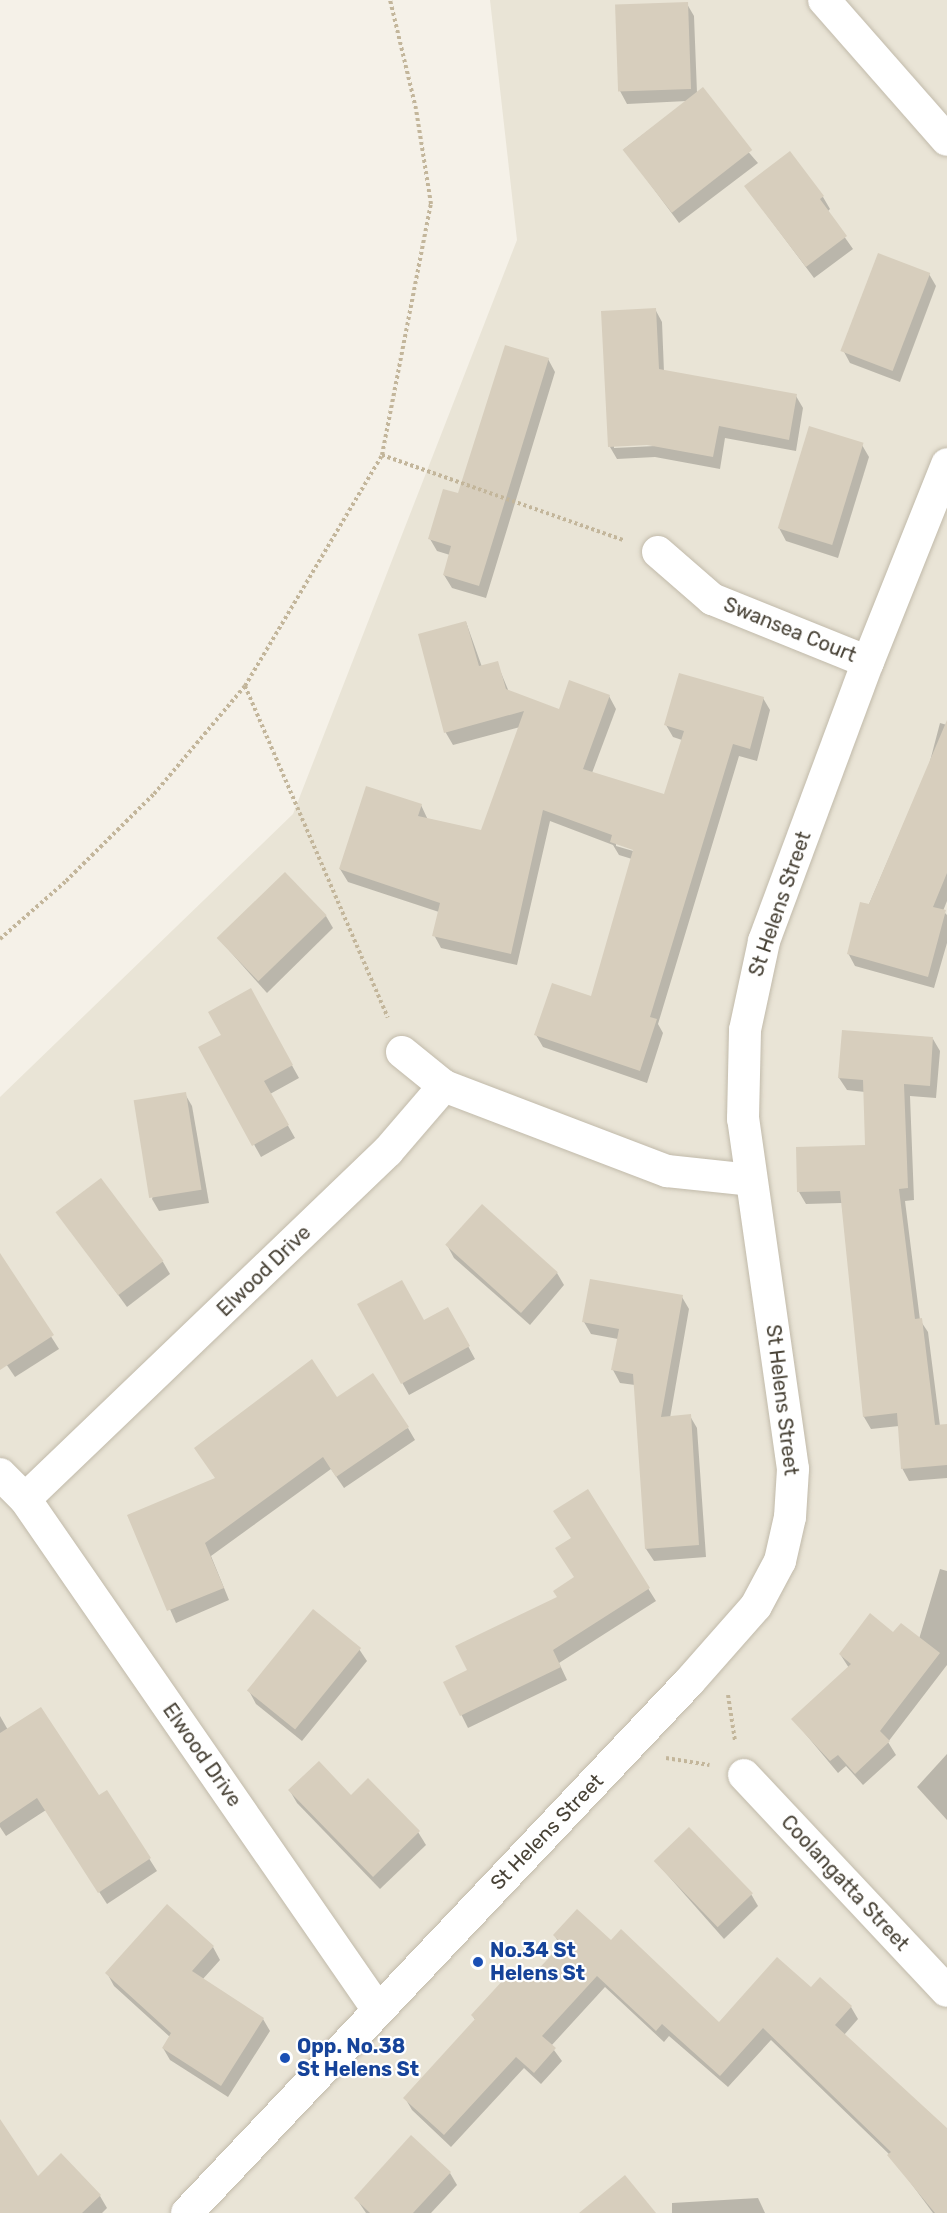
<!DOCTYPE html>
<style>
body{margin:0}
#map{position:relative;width:947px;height:2213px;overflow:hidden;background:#f5f1e8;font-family:Rubik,sans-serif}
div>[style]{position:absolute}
.residential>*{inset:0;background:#e9e4d6}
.shadow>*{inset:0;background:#0003}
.building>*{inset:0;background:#d7cebd;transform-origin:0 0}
.path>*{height:4px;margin-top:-2px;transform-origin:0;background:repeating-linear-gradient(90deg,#c3b69b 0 3px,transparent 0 6px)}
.roads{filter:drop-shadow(0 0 2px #c1baaa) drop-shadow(0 0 2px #c1baaa)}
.street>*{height:32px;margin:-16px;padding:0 16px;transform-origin:16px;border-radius:16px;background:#fff}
.dots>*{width:16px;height:16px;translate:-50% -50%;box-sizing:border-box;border:3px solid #fff;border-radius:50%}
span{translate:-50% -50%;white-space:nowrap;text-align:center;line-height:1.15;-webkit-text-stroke:4.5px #fff;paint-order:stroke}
.street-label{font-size:20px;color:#484236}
.transit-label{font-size:20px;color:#164399;font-weight:700}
.left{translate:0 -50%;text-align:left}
</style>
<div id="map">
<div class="residential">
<div style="clip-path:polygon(490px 0,947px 0,947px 2213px,0 2213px,0 1097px,293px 814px,517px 240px)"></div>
</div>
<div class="shadow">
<div style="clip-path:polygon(687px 4px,694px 16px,697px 93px,758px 163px,679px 223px,624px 149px,687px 101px,627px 104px,620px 91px,617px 7px)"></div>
<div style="clip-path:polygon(746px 187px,823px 197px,830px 209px,827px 212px,853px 249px,814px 278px)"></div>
<div style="clip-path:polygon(929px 274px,936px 286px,900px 382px,850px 363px,843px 350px)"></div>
<div style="clip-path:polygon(evenodd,655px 309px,662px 322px,664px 372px,796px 396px,803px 408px,796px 451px,725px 438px,720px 469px,655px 457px,617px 459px,610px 447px,655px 309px,655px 443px,655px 446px,614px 448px,614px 445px,655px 443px)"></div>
<div style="clip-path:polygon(548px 359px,555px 372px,486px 598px,452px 588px,444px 575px,450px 555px,437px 551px,430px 539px)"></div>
<div style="clip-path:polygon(862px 445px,869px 457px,838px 558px,786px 541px,779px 528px)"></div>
<div style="clip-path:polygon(evenodd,466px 622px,482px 667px,497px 663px,509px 692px,560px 711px,609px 696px,616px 709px,592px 773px,665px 796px,682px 740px,673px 737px,666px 725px,763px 698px,770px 710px,757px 761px,739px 756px,658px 1024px,663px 1033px,647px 1083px,543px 1047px,536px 1035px,592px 998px,632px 859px,619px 855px,613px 845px,550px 821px,517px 965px,441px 948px,434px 935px,439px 912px,348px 882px,340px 869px,421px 805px,428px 820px,482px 832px,520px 727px,453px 745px,446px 733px,419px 635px,466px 622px,616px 843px,641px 850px,640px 853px,616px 846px,616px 843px)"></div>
<div style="clip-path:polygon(940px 723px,947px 725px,947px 901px,943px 911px,947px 915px,947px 943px,934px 988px,855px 966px,848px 953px,929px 765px)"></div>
<div style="clip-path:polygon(326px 916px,333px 928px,267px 993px,219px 939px)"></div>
<div style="clip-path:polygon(250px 990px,299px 1078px,270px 1094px,295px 1138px,261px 1157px,200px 1048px,223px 1036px)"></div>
<div style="clip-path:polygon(933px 1039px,940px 1051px,936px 1098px,910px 1096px,914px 1200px,905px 1201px,920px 1320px,928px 1332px,940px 1426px,947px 1426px,947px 1478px,909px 1481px,902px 1468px,899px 1426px,871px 1429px,864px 1417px,842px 1203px,806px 1204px,799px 1192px,867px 1146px,865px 1092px,847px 1090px,839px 1078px)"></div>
<div style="clip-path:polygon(185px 1094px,192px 1106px,209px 1203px,159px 1211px,152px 1199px)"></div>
<div style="clip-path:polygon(58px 1213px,163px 1262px,170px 1274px,127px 1307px)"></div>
<div style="clip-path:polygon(447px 1245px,557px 1273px,564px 1285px,530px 1325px,454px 1258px)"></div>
<div style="clip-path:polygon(0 1256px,59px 1349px,15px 1377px,0 1355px)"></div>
<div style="clip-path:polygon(682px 1297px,689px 1309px,670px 1418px,690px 1416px,697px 1428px,706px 1557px,654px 1561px,646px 1549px,635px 1385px,620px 1383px,613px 1370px,618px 1339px,591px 1334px,584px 1322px)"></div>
<div style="clip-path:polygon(359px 1305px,424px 1322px,448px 1309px,475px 1359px,409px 1395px)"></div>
<div style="clip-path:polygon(408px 1428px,415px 1440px,344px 1488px,331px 1469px,211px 1556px,229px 1600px,176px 1623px,129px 1516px,216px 1479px)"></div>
<div style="clip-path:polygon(587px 1491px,656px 1601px,559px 1663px,567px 1680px,468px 1728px,445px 1682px,469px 1671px,558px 1598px,576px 1578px,572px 1539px)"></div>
<div style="clip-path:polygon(940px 1569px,947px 1571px,947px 1665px,888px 1742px,896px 1755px,863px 1785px,846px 1766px,838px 1773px,793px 1719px,849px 1668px,840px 1654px,894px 1634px,919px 1639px)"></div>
<div style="clip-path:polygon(359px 1649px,367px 1661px,302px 1741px,256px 1704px,249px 1691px)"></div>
<div style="clip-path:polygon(0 1716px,8px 1730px,98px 1797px,107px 1792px,157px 1871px,107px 1904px,46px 1810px,6px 1836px,0 1827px)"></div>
<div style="clip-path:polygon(947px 1754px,947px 1820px,917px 1787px)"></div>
<div style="clip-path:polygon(290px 1791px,351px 1797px,418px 1832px,426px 1845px,380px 1889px,297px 1803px)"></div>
<div style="clip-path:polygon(656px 1862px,751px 1894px,758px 1906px,724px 1939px)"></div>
<div style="clip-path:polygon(167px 1906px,213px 1947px,220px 1960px,202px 1980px,263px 2019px,270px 2031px,228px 2097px,170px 2060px,163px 2048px,170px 2037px,114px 1986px,107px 1973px)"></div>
<div style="clip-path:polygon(555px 1936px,611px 1942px,719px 2024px,811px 1989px,851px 2007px,858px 2019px,844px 2035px,947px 2129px,947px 2213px,933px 2213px,890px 2155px,771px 2040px,728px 2087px,669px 2036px,664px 2042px,605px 1987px,551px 2046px,562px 2061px,541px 2084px,524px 2068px,451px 2147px,412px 2110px,405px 2098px,476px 2021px,472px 2015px,528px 1981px,561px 1947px)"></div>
<div style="clip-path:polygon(0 2122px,37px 2178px,100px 2196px,107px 2208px,102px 2213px,0 2213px)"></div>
<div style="clip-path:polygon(450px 2173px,457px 2185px,431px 2213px,366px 2213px,356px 2198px)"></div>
<div style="clip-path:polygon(758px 2198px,765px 2213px,672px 2213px,672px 2203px)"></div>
</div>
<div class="building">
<div style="left:688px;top:2px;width:87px;height:73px;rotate:88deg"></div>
<div style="left:703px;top:87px;width:80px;height:102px;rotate:52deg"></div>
<div style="clip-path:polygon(790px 151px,824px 196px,820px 199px,847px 236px,806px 267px,744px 186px)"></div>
<div style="left:878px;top:253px;width:56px;height:105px;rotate:21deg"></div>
<div style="clip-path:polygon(656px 308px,659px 369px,797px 394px,789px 440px,719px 426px,713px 457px,647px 445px,608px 447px,601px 311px)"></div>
<div style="clip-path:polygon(505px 345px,549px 358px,479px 586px,443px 575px,451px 546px,428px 539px,443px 489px,458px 493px)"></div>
<div style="left:809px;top:426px;width:57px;height:107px;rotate:17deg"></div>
<div style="clip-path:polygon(466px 621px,479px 666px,498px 661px,506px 689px,559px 709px,569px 680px,610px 695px,583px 769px,664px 794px,684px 731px,664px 725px,679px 673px,764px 697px,750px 749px,733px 744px,650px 1017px,657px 1019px,640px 1071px,534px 1035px,552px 983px,591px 996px,633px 850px,610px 842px,612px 835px,543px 810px,511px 954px,432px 936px,440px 903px,339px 869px,366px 786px,422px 804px,418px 816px,481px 830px,524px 711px,444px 733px,418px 634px)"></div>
<div style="clip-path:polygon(947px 720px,947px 873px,933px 907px,946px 910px,928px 977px,847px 954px,860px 902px,869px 904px)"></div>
<div style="left:285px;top:872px;width:60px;height:95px;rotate:46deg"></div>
<div style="clip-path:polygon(251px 988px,293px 1065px,264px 1081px,289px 1125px,252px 1146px,198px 1047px,221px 1035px,208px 1012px)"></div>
<div style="clip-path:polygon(842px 1030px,933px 1037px,930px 1086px,904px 1084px,908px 1188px,899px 1189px,915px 1319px,922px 1318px,935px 1425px,947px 1424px,947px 1465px,901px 1469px,897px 1413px,863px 1417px,840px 1191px,797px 1192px,796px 1147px,865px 1145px,863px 1080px,838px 1078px)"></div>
<div style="left:186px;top:1092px;width:99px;height:53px;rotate:81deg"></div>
<div style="left:101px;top:1178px;width:104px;height:57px;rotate:53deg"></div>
<div style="left:482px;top:1204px;width:102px;height:55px;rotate:42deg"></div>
<div style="clip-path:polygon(0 1253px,54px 1335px,0 1370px)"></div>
<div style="clip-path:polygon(590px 1279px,683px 1295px,661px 1417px,691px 1414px,699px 1545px,645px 1549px,633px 1374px,611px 1370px,619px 1329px,582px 1322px)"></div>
<div style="clip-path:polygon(402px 1280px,424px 1320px,448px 1307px,470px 1346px,401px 1384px,357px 1304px)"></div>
<div style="clip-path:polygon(312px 1359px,337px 1397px,373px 1373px,409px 1427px,336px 1477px,323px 1457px,205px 1543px,224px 1588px,167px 1611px,127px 1515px,215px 1478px,194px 1448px)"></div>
<div style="clip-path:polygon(588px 1489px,650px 1588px,553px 1650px,561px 1667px,460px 1716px,443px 1682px,467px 1670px,455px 1646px,557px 1597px,553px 1591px,574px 1577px,555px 1548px,571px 1538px,553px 1511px)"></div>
<div style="left:313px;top:1609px;width:62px;height:105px;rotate:39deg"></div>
<div style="clip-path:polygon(870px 1613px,893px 1632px,901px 1623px,940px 1653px,880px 1731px,890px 1741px,855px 1774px,838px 1755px,830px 1761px,791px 1719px,851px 1664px,839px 1654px)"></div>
<div style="clip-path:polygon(41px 1707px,99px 1795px,107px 1790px,151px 1858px,98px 1893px,37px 1798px,0 1823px,0 1733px)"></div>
<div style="clip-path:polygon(319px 1761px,351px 1795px,368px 1778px,420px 1831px,373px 1877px,288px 1790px)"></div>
<div style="left:689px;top:1827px;width:92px;height:49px;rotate:46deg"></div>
<div style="clip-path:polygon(167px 1904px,214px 1946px,192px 1971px,264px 2018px,221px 2086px,162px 2048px,171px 2033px,105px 1973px)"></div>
<div style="clip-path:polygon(577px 1909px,611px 1940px,621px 1929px,719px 2022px,777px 1957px,811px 1987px,820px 1977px,852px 2006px,835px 2025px,947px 2128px,947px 2213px,935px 2213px,887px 2155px,891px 2152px,763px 2028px,720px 2076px,662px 2024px,656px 2031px,597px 1976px,542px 2036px,556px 2048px,534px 2073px,516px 2057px,444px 2135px,403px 2098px,475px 2019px,471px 2015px,504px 1979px,528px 1980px,562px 1944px,553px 1935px)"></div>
<div style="clip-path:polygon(0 2119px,38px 2176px,61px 2153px,101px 2195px,82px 2213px,0 2213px)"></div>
<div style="clip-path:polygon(411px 2135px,451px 2172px,413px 2213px,370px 2213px,354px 2198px)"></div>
<div style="clip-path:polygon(625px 2175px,656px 2213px,579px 2213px)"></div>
</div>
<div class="path">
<div style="left:382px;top:455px;width:256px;rotate:19.4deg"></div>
<div style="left:245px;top:686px;width:361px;rotate:66.7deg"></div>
<div style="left:0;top:939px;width:88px;rotate:-41.3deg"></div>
<div style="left:66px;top:881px;width:124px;rotate:-44.7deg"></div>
<div style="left:154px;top:794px;width:141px;rotate:-49.9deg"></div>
<div style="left:245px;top:686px;width:269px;rotate:-59.3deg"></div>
<div style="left:382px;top:455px;width:256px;rotate:-79deg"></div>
<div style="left:431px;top:204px;width:96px;rotate:-99deg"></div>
<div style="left:416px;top:109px;width:112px;rotate:-103.4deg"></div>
<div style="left:728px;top:1695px;width:47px;rotate:81.3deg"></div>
<div style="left:666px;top:1758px;width:44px;rotate:9.2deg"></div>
</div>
<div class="roads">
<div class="street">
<div style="left:824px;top:0;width:186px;rotate:48.7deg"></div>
<div style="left:658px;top:552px;width:72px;rotate:41deg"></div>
<div style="left:712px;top:599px;width:168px;rotate:22deg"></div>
<div style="left:402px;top:1052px;width:54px;rotate:39deg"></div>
<div style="left:444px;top:1086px;width:239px;rotate:20.9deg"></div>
<div style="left:667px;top:1171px;width:84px;rotate:6.1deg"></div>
<div style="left:0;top:1474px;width:35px;rotate:45deg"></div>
<div style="left:25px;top:1499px;width:621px;rotate:55.36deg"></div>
<div style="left:25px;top:1499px;width:503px;rotate:-43.79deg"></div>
<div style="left:388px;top:1151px;width:86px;rotate:-49.3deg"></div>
<div style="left:744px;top:1775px;width:296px;rotate:46.8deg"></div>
<div style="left:187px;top:2213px;width:731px;rotate:-46.61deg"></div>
<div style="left:689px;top:1682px;width:101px;rotate:-48.6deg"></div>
<div style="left:756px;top:1606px;width:51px;rotate:-61.9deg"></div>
<div style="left:780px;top:1561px;width:45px;rotate:-77.2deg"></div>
<div style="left:790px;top:1517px;width:48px;rotate:-86.4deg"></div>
<div style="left:793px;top:1469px;width:354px;rotate:-98.1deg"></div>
<div style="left:743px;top:1119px;width:89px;rotate:-88.7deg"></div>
<div style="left:745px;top:1030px;width:91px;rotate:-77.9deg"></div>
<div style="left:764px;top:941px;width:298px;rotate:-69.6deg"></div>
<div style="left:868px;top:662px;width:213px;rotate:-68.2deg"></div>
</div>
</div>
<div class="dots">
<div style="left:478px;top:1962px;background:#1a4fb4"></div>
<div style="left:285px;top:2058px;background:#1a4fb4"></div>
</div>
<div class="street-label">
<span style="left:790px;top:630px;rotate:22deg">Swansea Court</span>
<span style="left:780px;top:904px;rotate:-71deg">St Helens Street</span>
<span style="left:264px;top:1271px;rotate:-44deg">Elwood Drive</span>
<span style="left:782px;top:1400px;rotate:83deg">St Helens Street</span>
<span style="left:202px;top:1755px;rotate:55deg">Elwood Drive</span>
<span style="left:547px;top:1832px;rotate:-46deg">St Helens Street</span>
<span style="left:845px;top:1883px;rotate:47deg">Coolangatta Street</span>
</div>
<div class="transit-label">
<span class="left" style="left:490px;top:1962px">No.34 St<br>Helens St</span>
<span class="left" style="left:297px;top:2058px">Opp. No.38<br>St Helens St</span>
</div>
</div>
